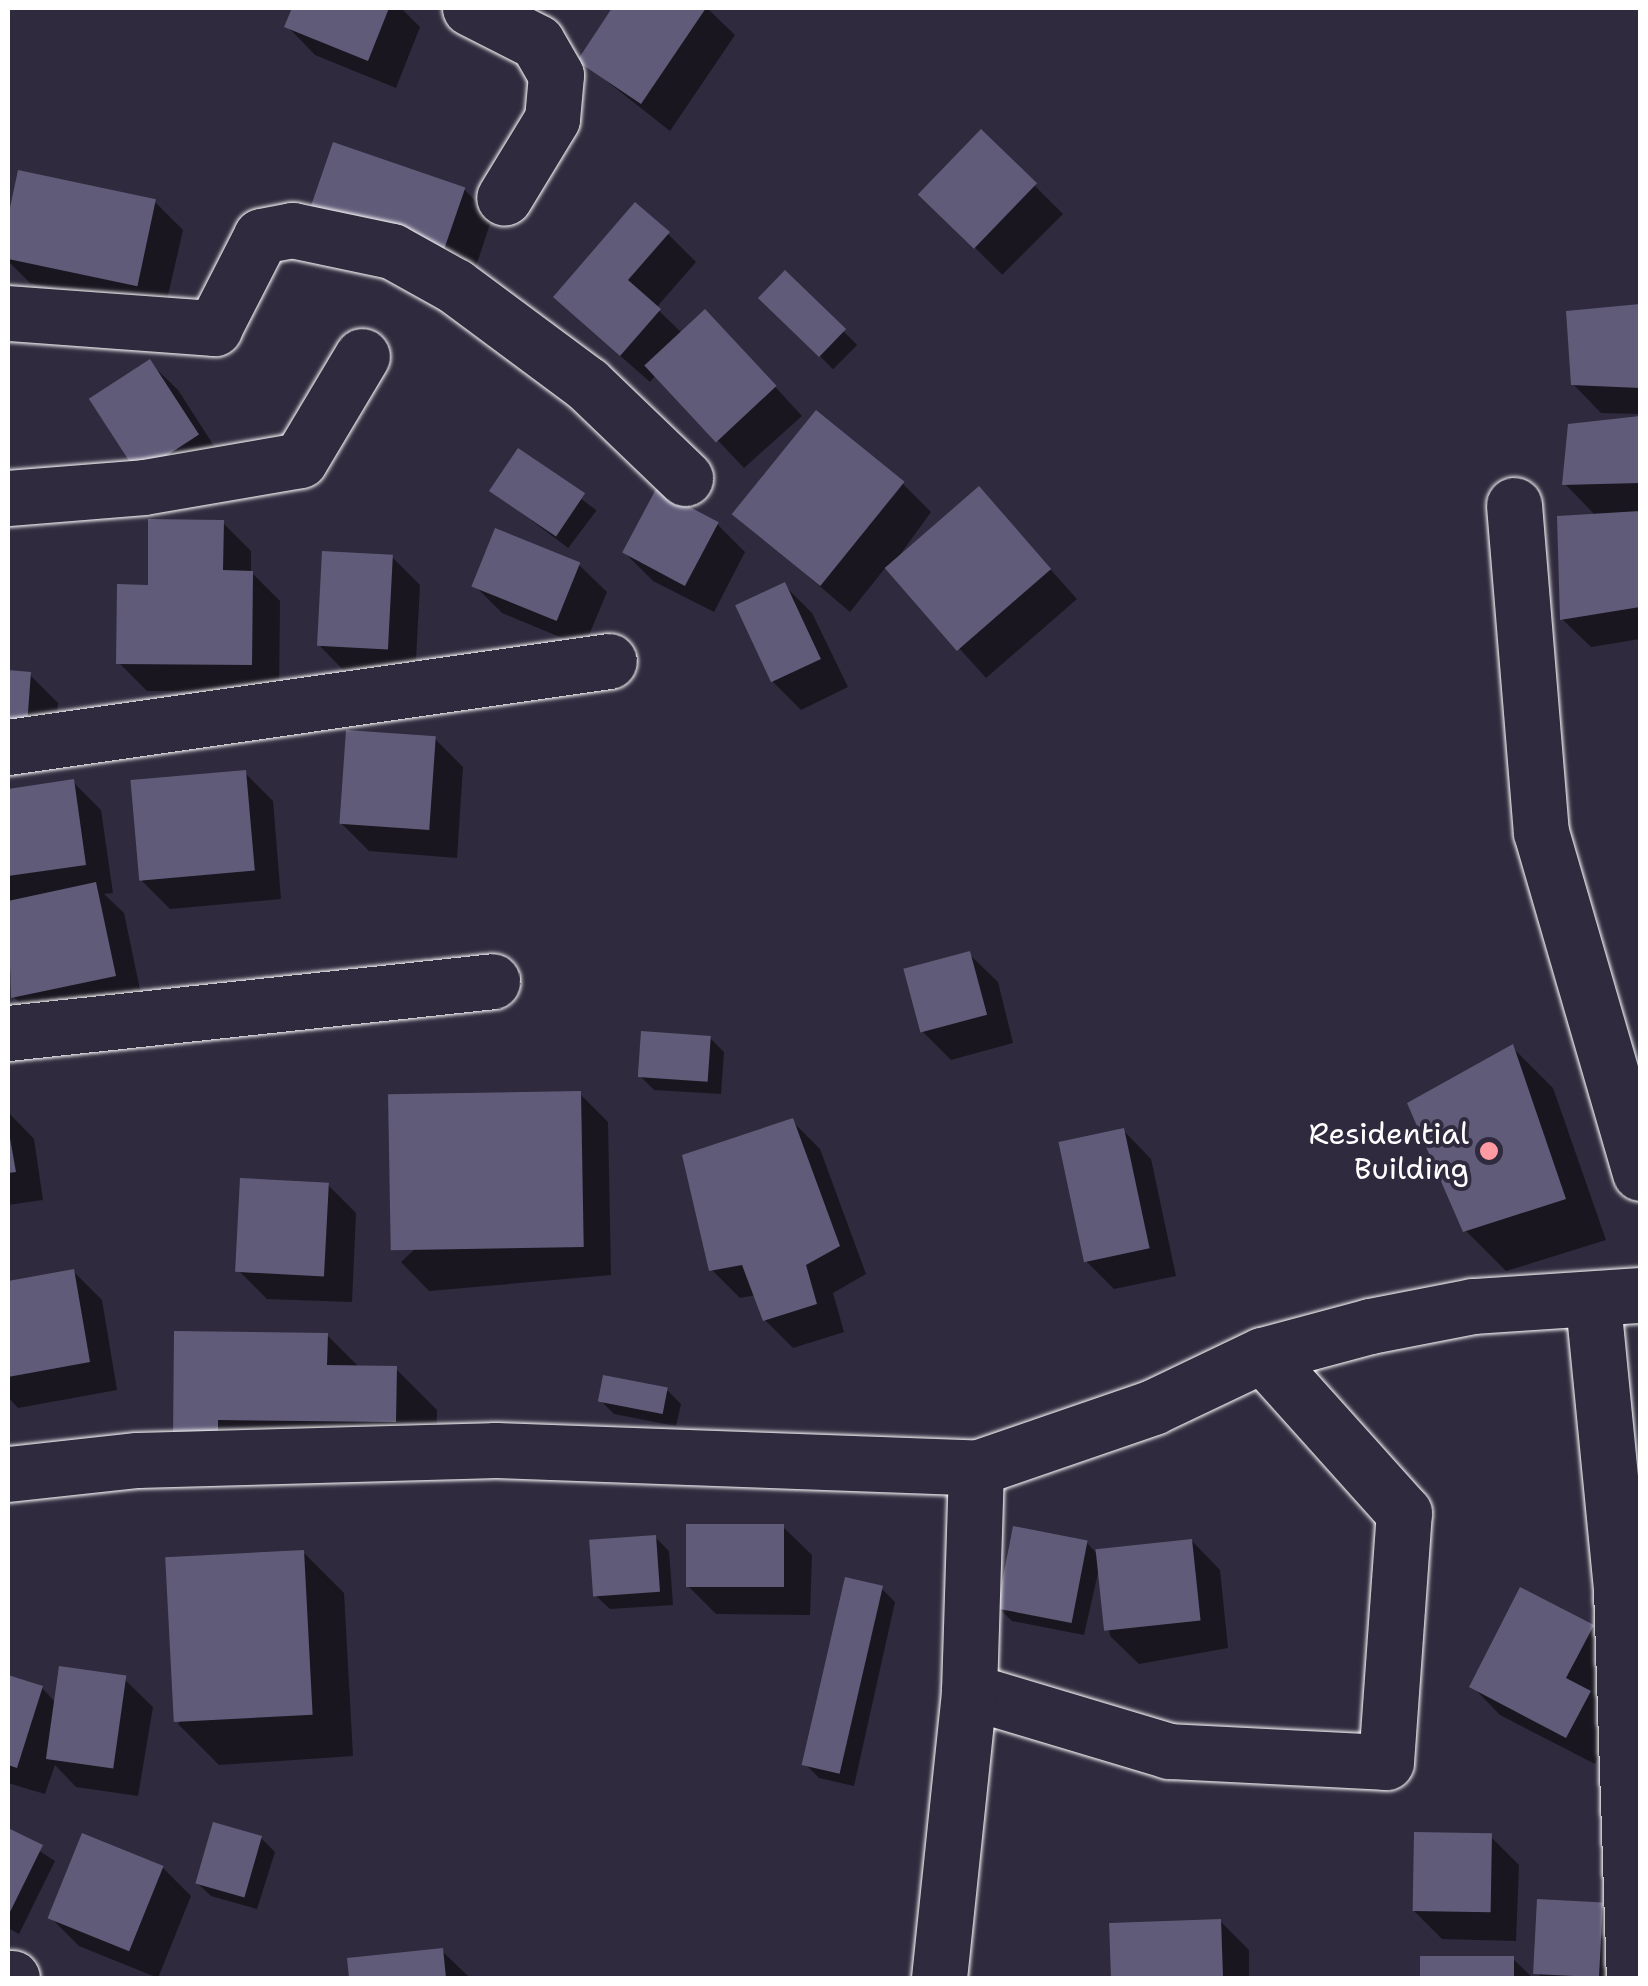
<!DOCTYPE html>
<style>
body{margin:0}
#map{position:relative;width:1648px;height:1986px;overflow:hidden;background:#2f2a3d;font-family:"Shantell Sans",sans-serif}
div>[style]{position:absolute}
.shadow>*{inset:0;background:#0007;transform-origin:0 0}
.building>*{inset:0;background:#605b78;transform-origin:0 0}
.roads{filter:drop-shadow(0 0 2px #fff) drop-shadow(0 0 2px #fff)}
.street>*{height:55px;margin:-27.5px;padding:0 27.5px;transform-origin:27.5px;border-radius:27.5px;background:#2f2a3d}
.dots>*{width:28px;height:28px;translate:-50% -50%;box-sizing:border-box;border:5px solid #2f2a3d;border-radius:50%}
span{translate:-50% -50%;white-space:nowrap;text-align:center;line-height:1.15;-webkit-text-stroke:8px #2f2a3d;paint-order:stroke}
.poi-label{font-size:30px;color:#fff}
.right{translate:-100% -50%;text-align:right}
.frame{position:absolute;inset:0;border:10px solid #fff;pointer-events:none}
</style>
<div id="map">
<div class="shadow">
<div style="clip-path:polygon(295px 8px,401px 8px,420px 27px,396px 88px,315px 55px,287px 26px)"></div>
<div style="clip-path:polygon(615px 8px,707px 8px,735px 35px,670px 131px,580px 60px)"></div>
<div style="left:981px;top:132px;width:116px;height:86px;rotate:45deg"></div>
<div style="clip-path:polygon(20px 173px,155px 202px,183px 230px,164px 313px,30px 283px,8px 261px)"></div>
<div style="clip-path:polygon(464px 189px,492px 218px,472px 278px,342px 234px)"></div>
<div style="clip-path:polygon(668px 234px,696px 262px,656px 308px,683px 334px,733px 341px,802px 416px,744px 468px,656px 375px,650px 382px,584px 324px)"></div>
<div style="left:785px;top:273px;width:102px;height:34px;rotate:45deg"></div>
<div style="clip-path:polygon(1640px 306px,1640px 414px,1601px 413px,1573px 384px,1568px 313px)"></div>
<div style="clip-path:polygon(149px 362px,178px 390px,225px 463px,168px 501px)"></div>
<div style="clip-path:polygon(1640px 419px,1640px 639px,1591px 647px,1562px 619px,1596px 516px,1565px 484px,1570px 426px)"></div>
<div style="left:519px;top:452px;width:97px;height:47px;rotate:37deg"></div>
<div style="clip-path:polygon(903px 484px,931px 512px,894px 563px,979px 490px,1077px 599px,986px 678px,886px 567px,850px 612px,735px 514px)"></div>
<div style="clip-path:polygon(223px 523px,251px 551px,251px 572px,280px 601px,279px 692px,147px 691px,119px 663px,150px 587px)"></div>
<div style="clip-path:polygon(717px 524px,745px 552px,714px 612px,653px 581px,625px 553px)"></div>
<div style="clip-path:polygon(392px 557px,420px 585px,415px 678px,347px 674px,319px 645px)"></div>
<div style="clip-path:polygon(578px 564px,607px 592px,584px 647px,502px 613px,474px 585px)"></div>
<div style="clip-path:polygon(784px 585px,812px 613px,848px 687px,801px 710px,773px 682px)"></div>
<div style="clip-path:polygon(8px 673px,30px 675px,58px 703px,53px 766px,8px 762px)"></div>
<div style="clip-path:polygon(435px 739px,463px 767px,457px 858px,369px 851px,341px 823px)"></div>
<div style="clip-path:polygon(245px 773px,273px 801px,281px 899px,170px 909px,142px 881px)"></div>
<div style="clip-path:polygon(73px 782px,101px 810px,113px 893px,104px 894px,124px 913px,143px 1004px,42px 1025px,14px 997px,8px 965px,8px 791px)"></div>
<div style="clip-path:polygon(969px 954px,998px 982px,1013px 1043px,951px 1060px,923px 1032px)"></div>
<div style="clip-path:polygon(710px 1038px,724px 1052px,721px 1094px,654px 1090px,640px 1076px)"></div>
<div style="clip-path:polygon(1512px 1047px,1553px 1088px,1606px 1240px,1506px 1271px,1465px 1230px)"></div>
<div style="clip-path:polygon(580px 1094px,608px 1122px,611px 1275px,429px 1291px,401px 1262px)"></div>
<div style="clip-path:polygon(8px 1112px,34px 1139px,43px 1200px,8px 1205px)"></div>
<div style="clip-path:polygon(792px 1121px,820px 1149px,866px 1274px,833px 1293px,844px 1332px,793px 1348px,765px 1320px,756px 1295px,740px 1298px,711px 1269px)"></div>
<div style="clip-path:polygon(1123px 1130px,1151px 1159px,1176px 1276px,1114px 1289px,1086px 1261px)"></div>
<div style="clip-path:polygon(328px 1185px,356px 1213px,352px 1302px,267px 1299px,239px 1271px)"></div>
<div style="clip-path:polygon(74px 1272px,102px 1300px,117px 1390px,18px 1408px,8px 1397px,8px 1283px)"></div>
<div style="clip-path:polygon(327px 1335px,360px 1368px,396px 1369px,437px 1410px,436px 1462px,175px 1436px)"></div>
<div style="clip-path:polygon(667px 1390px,681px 1404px,676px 1426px,614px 1414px,600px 1400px)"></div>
<div style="clip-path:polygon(783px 1527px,812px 1555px,810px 1615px,716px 1614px,688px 1586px)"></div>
<div style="clip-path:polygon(655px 1537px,669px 1551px,673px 1605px,610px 1609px,596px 1596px)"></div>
<div style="clip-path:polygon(1192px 1541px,1220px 1570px,1228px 1648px,1139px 1664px,1110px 1636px,1100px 1564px,1084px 1635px,1012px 1621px,998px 1608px,1087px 1543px,1099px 1556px)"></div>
<div style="clip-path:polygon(303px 1552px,344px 1593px,353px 1756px,219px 1765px,178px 1724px)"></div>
<div style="clip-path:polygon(881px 1588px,895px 1602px,854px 1786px,819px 1778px,805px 1764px)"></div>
<div style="clip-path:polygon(1593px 1627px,1621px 1655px,1597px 1700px,1617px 1721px,1595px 1764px,1500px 1715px,1472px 1686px)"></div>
<div style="clip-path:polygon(8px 1678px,42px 1688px,56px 1703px,124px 1679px,153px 1707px,138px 1796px,76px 1787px,55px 1765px,45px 1794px,8px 1783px)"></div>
<div style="clip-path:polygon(8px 1831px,55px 1861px,19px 1934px,8px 1928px)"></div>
<div style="clip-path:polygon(1491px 1837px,1519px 1865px,1516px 1941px,1442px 1939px,1413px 1910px)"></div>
<div style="clip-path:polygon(261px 1838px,275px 1852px,257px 1909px,211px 1896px,197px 1883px)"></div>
<div style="clip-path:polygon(163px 1868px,191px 1896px,158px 1978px,79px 1946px,51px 1918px)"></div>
<div style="clip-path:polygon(1602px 1904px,1630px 1933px,1629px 1978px,1543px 1978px,1537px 1973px)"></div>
<div style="clip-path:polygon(1220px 1921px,1249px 1950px,1249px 1978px,1120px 1978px,1112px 1971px)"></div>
<div style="clip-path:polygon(442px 1951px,470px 1978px,351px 1978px,350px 1960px)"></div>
<div style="clip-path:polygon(1513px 1959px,1533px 1978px,1422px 1978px,1422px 1960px)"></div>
</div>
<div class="building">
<div style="clip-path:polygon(292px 8px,389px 8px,368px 61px,284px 27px)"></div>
<div style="clip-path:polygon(612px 8px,706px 8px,641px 104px,577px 61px)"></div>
<div style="left:981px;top:129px;width:78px;height:91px;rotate:44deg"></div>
<div style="left:333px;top:142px;width:140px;height:68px;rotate:19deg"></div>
<div style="left:18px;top:170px;width:141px;height:89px;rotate:12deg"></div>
<div style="clip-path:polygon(635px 202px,670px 232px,628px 280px,661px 309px,620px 356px,553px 297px)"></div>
<div style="left:785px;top:270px;width:85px;height:39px;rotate:44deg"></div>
<div style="clip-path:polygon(1640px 304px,1640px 388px,1571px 385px,1566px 311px)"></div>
<div style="left:705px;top:309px;width:105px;height:83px;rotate:47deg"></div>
<div style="left:150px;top:359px;width:90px;height:73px;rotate:57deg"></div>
<div style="left:816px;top:410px;width:114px;height:134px;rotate:39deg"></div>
<div style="clip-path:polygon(1640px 416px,1640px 483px,1562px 485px,1568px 424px)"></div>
<div style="left:518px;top:448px;width:81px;height:52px;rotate:34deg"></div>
<div style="left:979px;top:486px;width:110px;height:125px;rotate:49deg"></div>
<div style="left:656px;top:489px;width:71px;height:72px;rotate:28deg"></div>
<div style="clip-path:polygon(1640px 511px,1640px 607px,1560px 620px,1557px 516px)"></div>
<div style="clip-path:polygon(148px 519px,224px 520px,223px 570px,253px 571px,252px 665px,116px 664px,117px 584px,148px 585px)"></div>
<div style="left:495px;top:528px;width:92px;height:63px;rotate:22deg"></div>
<div style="left:322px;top:551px;width:71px;height:95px;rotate:3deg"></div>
<div style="left:785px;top:582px;width:85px;height:55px;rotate:65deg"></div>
<div style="clip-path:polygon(8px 670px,31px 672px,26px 739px,8px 737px)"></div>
<div style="left:346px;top:730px;width:90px;height:94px;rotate:4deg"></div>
<div style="left:246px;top:770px;width:101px;height:116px;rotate:85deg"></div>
<div style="clip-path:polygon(74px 779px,86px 865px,8px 876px,8px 789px)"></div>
<div style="clip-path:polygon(96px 882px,116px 976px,11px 998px,8px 901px)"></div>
<div style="left:970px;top:951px;width:66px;height:69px;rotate:75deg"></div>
<div style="left:641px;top:1031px;width:70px;height:46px;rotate:4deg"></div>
<div style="clip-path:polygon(1513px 1044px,1566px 1199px,1463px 1232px,1407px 1103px)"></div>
<div style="left:581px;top:1091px;width:156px;height:193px;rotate:89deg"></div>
<div style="clip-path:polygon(793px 1118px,840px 1246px,806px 1265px,817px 1304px,763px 1321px,742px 1265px,709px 1271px,682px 1155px)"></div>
<div style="clip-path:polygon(8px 1127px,16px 1172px,8px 1173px)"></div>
<div style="left:1124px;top:1128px;width:123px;height:67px;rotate:78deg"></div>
<div style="left:240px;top:1178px;width:89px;height:94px;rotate:3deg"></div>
<div style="clip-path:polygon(74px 1269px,90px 1362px,8px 1377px,8px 1281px)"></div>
<div style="clip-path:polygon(174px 1331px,328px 1333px,327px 1365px,397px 1366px,396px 1422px,218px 1420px,218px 1437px,173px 1437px)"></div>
<div style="left:603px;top:1375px;width:66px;height:27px;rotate:11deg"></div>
<div style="left:686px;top:1524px;width:98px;height:63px"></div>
<div style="left:1013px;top:1526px;width:76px;height:84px;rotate:11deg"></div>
<div style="left:656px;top:1535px;width:57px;height:67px;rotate:86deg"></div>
<div style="left:1192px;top:1539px;width:82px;height:97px;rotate:84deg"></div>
<div style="left:304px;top:1550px;width:165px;height:139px;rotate:87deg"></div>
<div style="left:845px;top:1577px;width:39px;height:193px;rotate:13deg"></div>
<div style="clip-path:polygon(1520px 1587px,1594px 1625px,1566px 1678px,1591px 1691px,1566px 1738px,1469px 1687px)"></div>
<div style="left:59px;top:1666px;width:68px;height:94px;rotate:8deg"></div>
<div style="clip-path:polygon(8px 1675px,43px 1686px,17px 1768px,8px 1765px)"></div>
<div style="left:213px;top:1822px;width:51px;height:64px;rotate:16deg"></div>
<div style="clip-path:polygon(8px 1828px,43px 1845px,8px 1916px)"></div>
<div style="left:1414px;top:1832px;width:78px;height:79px;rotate:1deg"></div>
<div style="left:82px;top:1833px;width:88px;height:92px;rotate:22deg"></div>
<div style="left:1537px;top:1899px;width:66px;height:75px;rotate:3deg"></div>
<div style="left:1221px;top:1919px;width:59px;height:112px;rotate:88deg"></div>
<div style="clip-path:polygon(443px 1948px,446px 1978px,349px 1978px,347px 1958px)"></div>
<div style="left:1514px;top:1956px;width:22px;height:94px;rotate:90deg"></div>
</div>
<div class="roads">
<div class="street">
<div style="left:470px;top:8px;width:75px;rotate:26.9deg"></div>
<div style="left:537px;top:42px;width:38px;rotate:60deg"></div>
<div style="left:556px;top:75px;width:44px;rotate:95.2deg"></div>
<div style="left:552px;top:119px;width:92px;rotate:121.3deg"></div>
<div style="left:8px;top:313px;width:207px;rotate:4.2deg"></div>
<div style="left:214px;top:328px;width:103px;rotate:-62.9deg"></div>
<div style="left:261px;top:236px;width:32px;rotate:-11deg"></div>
<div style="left:292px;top:230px;width:102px;rotate:11.9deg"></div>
<div style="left:392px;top:251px;width:72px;rotate:29.1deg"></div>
<div style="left:455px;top:286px;width:164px;rotate:36.6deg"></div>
<div style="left:587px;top:384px;width:136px;rotate:43.8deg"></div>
<div style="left:8px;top:498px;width:136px;rotate:-4.6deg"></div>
<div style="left:144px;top:487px;width:158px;rotate:-9.8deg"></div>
<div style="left:300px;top:460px;width:121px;rotate:-59.2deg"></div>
<div style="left:1514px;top:505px;width:328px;rotate:85.3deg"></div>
<div style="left:1541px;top:832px;width:355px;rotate:73.8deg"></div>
<div style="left:8px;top:747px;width:607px;rotate:-8.14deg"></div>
<div style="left:8px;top:1033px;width:487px;rotate:-6.1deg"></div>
<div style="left:1593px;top:1303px;width:287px;rotate:84.4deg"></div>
<div style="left:1621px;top:1589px;width:389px;rotate:88.1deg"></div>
<div style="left:8px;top:1474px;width:130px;rotate:-6.2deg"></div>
<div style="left:137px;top:1460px;width:359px;rotate:-1.6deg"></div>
<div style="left:496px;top:1450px;width:480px;rotate:2.1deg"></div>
<div style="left:976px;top:1468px;width:187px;rotate:-19deg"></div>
<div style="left:1153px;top:1407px;width:121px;rotate:-25.5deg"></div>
<div style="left:1262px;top:1355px;width:112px;rotate:-15deg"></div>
<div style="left:1370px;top:1326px;width:105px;rotate:-11deg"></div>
<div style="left:1473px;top:1306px;width:167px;rotate:-3.8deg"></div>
<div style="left:969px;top:1691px;width:209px;rotate:16.7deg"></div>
<div style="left:1169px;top:1751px;width:217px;rotate:2.9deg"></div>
<div style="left:1386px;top:1762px;width:250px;rotate:-85.9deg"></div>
<div style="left:1404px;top:1513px;width:212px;rotate:-131.9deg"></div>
<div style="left:8px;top:1978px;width:4px"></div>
<div style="left:939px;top:1978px;width:289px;rotate:-84deg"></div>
<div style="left:969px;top:1691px;width:223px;rotate:-88.2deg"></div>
</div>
</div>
<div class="dots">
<div style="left:1489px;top:1151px;background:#ff9aa2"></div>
</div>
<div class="poi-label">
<span class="right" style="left:1469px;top:1151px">Residential<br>Building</span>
</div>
<div class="frame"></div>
</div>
